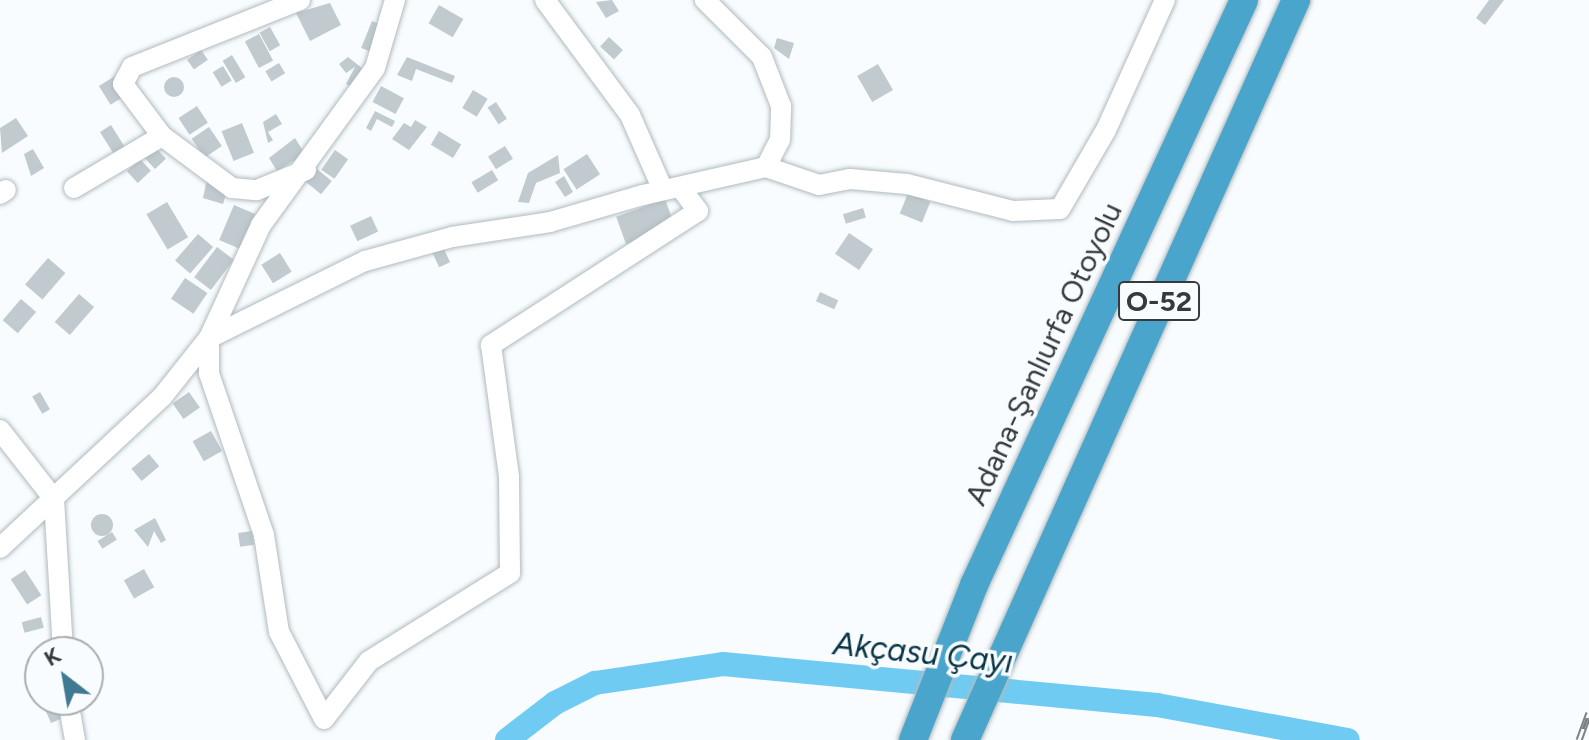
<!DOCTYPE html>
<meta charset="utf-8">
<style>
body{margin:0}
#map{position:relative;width:1589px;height:740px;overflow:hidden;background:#f8fcfe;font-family:Figtree,sans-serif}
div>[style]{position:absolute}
.river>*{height:24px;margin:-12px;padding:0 12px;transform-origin:12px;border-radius:12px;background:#6fcbf2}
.building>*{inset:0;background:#c0cacf;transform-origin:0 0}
.round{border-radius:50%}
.roads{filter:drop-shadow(0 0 2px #b0babf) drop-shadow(0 0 2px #b0babf)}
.minor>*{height:20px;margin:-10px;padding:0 10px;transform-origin:10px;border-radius:10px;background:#fff}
.highway>*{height:28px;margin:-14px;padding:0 14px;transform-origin:14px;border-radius:14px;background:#49a5cb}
.rail>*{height:7px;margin-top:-3.5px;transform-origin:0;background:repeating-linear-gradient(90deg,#f8fcfe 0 12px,#7e8284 0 24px);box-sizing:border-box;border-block:2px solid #7e8284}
span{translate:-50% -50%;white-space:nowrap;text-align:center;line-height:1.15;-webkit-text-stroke:7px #f8fcfe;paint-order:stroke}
.shield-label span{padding:2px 6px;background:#f8fcfe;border:2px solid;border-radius:6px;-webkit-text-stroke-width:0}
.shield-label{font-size:28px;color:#363a3c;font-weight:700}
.street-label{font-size:30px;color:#363a3c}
.water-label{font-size:32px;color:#093445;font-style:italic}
.north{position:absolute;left:24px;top:636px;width:80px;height:80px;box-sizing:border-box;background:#f8fcfe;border:2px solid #aaaeb0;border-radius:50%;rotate:329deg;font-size:22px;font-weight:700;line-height:32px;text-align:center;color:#363a3c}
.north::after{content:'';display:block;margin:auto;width:28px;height:36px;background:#3f7992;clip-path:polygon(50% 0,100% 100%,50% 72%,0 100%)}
</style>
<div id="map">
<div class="river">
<div style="left:507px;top:740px;width:61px;rotate:-37.6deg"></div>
<div style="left:555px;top:703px;width:45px;rotate:-26.6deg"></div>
<div style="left:595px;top:683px;width:129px;rotate:-8.4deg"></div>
<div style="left:723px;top:664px;width:436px;rotate:5.4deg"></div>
<div style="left:1157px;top:705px;width:194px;rotate:10.4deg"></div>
</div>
<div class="building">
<div style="clip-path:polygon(612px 0,619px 11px,606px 18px,596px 2px)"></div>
<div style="clip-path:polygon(1489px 0,1504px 0,1485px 25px,1476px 18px)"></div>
<div style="clip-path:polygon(330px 3px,341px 25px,310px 41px,296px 13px)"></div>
<div style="left:439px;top:5px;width:28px;height:21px;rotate:30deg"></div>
<div style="left:372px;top:21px;width:11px;height:29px;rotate:22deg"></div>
<div style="left:270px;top:27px;width:21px;height:12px;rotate:61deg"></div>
<div style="left:259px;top:34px;width:30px;height:16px;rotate:62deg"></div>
<div style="left:609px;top:37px;width:19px;height:13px;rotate:43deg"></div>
<div style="clip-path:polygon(777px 38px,794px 43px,789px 59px,774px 48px)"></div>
<div style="left:201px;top:50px;width:12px;height:17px;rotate:55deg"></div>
<div style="left:232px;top:55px;width:26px;height:11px;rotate:59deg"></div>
<div style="clip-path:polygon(348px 57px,362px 68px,352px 87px,346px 84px,355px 67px,346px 73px,339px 64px)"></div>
<div style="clip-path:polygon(407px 57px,455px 76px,452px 83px,416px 69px,412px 81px,397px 75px)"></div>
<div style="left:279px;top:63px;width:12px;height:16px;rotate:59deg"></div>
<div style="left:878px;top:64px;width:30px;height:24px;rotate:60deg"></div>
<div style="left:223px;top:66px;width:17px;height:12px;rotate:59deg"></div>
<div style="left:115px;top:76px;width:22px;height:19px;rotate:58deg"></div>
<div class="round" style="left:164px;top:77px;width:20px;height:20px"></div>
<div style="left:381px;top:86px;width:26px;height:18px;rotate:28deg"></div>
<div style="left:473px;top:90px;width:17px;height:21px;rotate:31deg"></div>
<div style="left:496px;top:102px;width:20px;height:10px;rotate:57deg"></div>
<div style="left:197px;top:106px;width:20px;height:22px;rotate:57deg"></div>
<div style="clip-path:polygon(375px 111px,395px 121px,392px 127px,377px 119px,371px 131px,366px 128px)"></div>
<div style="clip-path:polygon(276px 114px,282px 124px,268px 132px,273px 140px,268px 143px,263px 122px)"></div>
<div style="clip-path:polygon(16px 118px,28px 136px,2px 153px,0 128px)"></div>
<div style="clip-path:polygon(415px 120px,427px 127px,409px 150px,392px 139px,404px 123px,411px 127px)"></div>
<div style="left:242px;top:123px;width:32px;height:22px;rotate:68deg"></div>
<div style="left:111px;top:125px;width:26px;height:13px;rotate:58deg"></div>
<div style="left:209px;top:127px;width:23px;height:21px;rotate:56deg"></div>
<div style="left:439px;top:131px;width:26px;height:16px;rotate:31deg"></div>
<div style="clip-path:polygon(295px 138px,305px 154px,277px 171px,269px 158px)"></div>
<div style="left:505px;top:146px;width:15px;height:20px;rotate:58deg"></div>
<div style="left:155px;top:147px;width:16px;height:15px;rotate:47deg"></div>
<div style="clip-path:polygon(33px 149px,44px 168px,31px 176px,24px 154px)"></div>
<div style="left:335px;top:150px;width:16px;height:24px;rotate:35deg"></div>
<div style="left:587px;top:154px;width:24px;height:28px;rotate:57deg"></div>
<div style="clip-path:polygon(558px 155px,560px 173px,536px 183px,529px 203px,518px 202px,528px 173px)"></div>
<div style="left:140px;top:159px;width:16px;height:18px;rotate:47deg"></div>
<div style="left:317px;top:169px;width:19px;height:17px;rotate:39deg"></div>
<div style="left:492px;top:170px;width:12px;height:24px;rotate:59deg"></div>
<div style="clip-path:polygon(564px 176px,573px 192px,565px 197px,555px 182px)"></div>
<div style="clip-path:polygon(207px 179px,227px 191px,223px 204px,203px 198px)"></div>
<div style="left:908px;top:193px;width:24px;height:22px;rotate:22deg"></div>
<div style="left:665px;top:199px;width:29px;height:52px;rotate:70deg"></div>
<div style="left:167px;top:202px;width:41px;height:24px;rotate:59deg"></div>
<div style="left:234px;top:205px;width:23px;height:38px;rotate:23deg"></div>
<div style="left:863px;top:208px;width:10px;height:21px;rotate:73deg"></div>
<div style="left:371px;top:216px;width:17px;height:23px;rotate:65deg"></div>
<div style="left:849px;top:233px;width:29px;height:25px;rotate:34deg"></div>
<div style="left:198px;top:234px;width:20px;height:35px;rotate:41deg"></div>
<div style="left:442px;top:245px;width:19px;height:12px;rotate:65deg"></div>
<div style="left:217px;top:247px;width:21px;height:38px;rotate:37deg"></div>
<div style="left:280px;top:253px;width:22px;height:22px;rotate:58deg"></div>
<div style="left:48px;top:258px;width:23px;height:35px;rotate:41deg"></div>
<div style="left:185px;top:278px;width:27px;height:25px;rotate:34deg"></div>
<div style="left:820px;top:292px;width:20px;height:10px;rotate:24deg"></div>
<div style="left:79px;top:294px;width:20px;height:37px;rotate:41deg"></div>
<div style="left:21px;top:299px;width:20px;height:28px;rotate:41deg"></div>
<div style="left:40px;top:392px;width:20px;height:9px;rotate:60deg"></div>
<div style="left:189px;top:392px;width:19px;height:20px;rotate:55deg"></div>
<div style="left:211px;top:431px;width:23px;height:21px;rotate:61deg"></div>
<div style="left:149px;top:454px;width:16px;height:23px;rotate:50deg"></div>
<div class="round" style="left:91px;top:514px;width:22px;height:22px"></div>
<div style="clip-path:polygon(155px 518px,166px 540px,161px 543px,154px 531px,148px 547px,134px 530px)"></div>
<div style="left:252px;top:531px;width:14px;height:14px;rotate:82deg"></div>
<div style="left:112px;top:532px;width:9px;height:17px;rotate:58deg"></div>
<div style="left:144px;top:569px;width:21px;height:23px;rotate:61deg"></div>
<div style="left:25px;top:570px;width:30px;height:17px;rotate:57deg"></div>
<div style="left:41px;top:617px;width:11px;height:20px;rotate:75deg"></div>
<div style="clip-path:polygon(41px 700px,55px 700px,63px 718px,51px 723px)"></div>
</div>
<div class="roads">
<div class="minor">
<div style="left:545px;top:0;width:143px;rotate:53.5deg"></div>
<div style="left:630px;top:115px;width:82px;rotate:66.3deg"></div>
<div style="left:162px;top:136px;width:65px;rotate:-126.9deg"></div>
<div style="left:123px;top:84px;width:19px;rotate:-62deg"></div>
<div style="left:132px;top:67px;width:181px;rotate:-21.7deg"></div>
<div style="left:766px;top:167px;width:56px;rotate:18.8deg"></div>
<div style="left:819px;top:185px;width:32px;rotate:-11deg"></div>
<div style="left:850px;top:179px;width:57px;rotate:5deg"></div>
<div style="left:907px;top:184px;width:109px;rotate:14.3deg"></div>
<div style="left:1013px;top:211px;width:47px;rotate:-2.4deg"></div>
<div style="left:1060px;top:209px;width:91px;rotate:-59.8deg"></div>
<div style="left:1106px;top:130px;width:143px;rotate:-65.6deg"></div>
<div style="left:680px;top:187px;width:30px;rotate:53deg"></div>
<div style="left:698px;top:211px;width:247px;rotate:147.1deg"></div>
<div style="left:491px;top:345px;width:133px;rotate:82.2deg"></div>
<div style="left:509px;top:477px;width:96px;rotate:89.4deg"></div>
<div style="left:510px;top:573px;width:166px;rotate:148deg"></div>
<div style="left:369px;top:661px;width:73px;rotate:127.8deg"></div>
<div style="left:324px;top:719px;width:98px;rotate:-117.3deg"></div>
<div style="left:279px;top:632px;width:98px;rotate:-98.8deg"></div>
<div style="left:264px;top:535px;width:171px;rotate:-108.8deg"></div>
<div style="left:209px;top:373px;width:35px;rotate:-90deg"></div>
<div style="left:209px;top:338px;width:174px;rotate:-26.3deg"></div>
<div style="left:365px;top:261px;width:90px;rotate:-15.4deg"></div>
<div style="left:452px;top:237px;width:99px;rotate:-8.7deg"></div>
<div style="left:550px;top:222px;width:97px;rotate:-16.2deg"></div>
<div style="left:643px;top:195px;width:126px;rotate:-12.8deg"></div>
<div style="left:766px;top:167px;width:30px;rotate:-63deg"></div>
<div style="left:780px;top:140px;width:34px;rotate:-88deg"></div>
<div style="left:781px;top:106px;width:53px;rotate:-111.2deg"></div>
<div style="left:762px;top:57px;width:81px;rotate:-135deg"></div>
<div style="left:74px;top:188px;width:102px;rotate:-30.6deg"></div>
<div style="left:162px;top:136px;width:87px;rotate:36.6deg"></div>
<div style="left:232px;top:188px;width:25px;rotate:5deg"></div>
<div style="left:257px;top:190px;width:53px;rotate:-22.2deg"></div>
<div style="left:0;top:194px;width:7px;rotate:-34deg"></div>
<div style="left:0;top:430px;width:88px;rotate:52deg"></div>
<div style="left:54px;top:499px;width:153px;rotate:86.6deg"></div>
<div style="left:0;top:548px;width:221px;rotate:-43deg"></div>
<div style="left:162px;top:397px;width:75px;rotate:-51.5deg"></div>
<div style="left:209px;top:338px;width:124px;rotate:-65.3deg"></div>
<div style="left:261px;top:225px;width:194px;rotate:-54deg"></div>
<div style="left:375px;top:68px;width:71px;rotate:-73.6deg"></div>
<div style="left:68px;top:700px;width:41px;rotate:80.1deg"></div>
</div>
<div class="highway">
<div style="left:913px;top:740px;width:167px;rotate:-68.5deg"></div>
<div style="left:974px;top:585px;width:644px;rotate:-65.22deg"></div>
<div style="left:965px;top:740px;width:811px;rotate:-65.9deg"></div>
</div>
</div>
<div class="rail">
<div style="left:1579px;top:740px;width:29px;rotate:-70deg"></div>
</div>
<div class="shield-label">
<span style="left:1159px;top:301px">O-52</span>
</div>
<div class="street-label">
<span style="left:1044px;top:354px;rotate:-65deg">Adana-Şanlıurfa Otoyolu</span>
</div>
<div class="water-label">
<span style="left:923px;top:653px;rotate:6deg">Akçasu Çayı</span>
</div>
<div class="north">K</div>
</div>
